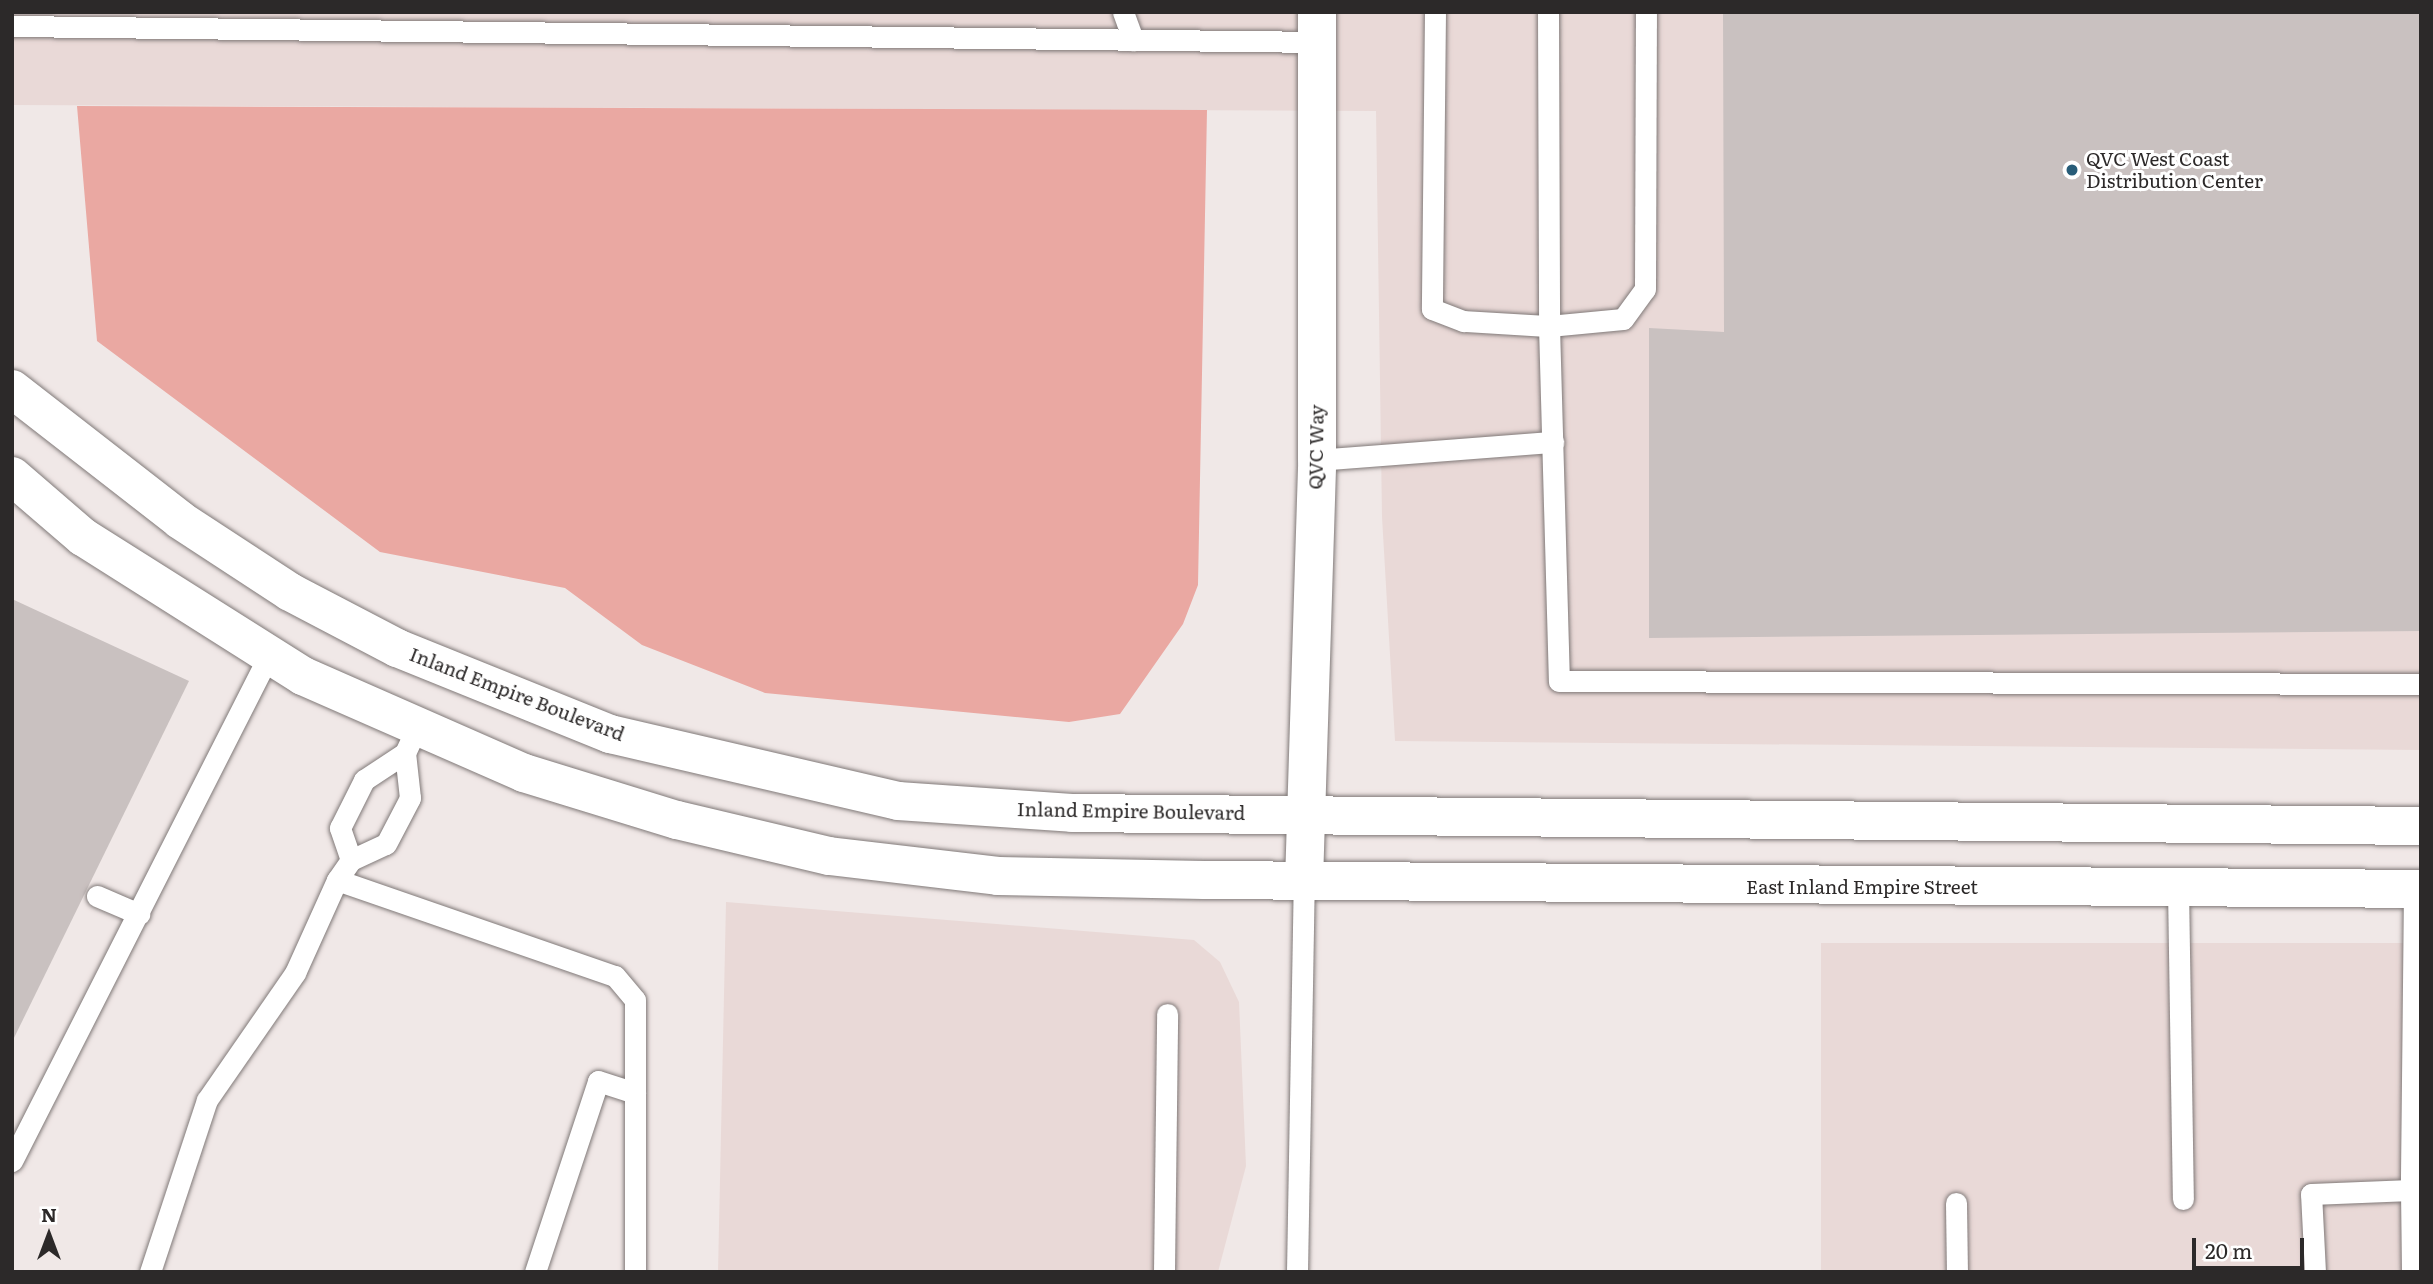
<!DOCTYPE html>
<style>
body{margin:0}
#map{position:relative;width:2433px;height:1284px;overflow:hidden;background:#f0e8e7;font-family:Literata,serif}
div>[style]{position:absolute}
.built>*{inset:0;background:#e9d9d7;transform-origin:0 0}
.water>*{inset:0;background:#eaa8a2}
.building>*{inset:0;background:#c9c1c0}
.roads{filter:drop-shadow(0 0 2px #807978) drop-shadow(0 0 2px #807978)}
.lane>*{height:21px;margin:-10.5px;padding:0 10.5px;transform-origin:10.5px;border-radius:10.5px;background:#fff}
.secondary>*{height:38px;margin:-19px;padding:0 19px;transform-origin:19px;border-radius:19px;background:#fff}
.dots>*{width:19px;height:19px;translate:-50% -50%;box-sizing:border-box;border:4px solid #fff;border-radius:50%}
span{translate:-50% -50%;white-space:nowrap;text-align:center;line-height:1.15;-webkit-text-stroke:6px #fff;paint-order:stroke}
.poi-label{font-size:19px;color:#2c2929}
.left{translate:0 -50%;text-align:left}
.street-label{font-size:19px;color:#2c2929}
.frame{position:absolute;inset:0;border:14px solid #2c2929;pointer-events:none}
.north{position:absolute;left:14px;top:1200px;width:70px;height:70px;-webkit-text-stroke:5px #fff;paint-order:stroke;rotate:0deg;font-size:19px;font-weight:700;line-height:28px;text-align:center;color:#2c2929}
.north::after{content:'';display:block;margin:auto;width:24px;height:32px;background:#2c2929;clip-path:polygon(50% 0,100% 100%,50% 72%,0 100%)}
.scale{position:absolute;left:2192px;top:1238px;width:112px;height:32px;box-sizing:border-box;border:4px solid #2c2929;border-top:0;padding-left:9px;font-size:21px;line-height:24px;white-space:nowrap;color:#2c2929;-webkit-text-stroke:5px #fff;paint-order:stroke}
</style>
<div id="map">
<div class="built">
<div style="clip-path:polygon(12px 12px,2421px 12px,2421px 750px,1395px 741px,1382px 517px,1376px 111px,12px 105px)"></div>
<div style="clip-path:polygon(726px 902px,1194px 940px,1220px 962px,1239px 1002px,1246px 1166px,1218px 1272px,718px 1272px)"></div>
<div style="left:1821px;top:943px;width:600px;height:329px"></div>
</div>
<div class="water">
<div style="clip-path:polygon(77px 106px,1207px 110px,1198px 585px,1183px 624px,1120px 714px,1069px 722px,765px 693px,642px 645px,565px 588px,380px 552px,97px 341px)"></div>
</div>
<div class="building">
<div style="clip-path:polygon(1723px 12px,2421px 12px,2421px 631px,1649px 638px,1649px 328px,1724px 332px)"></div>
<div style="clip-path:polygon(12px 599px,189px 681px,12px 1042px)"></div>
</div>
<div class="roads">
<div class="lane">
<div style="left:1123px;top:12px;width:30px;rotate:70deg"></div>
<div style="left:1435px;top:12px;width:297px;rotate:90.6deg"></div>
<div style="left:1432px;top:309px;width:34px;rotate:21deg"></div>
<div style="left:1464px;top:321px;width:85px;rotate:3.4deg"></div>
<div style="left:1549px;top:326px;width:355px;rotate:88.4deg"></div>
<div style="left:1559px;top:681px;width:862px;rotate:0.2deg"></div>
<div style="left:1548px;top:12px;width:314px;rotate:89.8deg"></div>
<div style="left:1549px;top:326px;width:74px;rotate:-5.4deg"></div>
<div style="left:1623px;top:319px;width:37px;rotate:-54deg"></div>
<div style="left:1645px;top:289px;width:277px;rotate:-89.8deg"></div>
<div style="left:12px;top:26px;width:1305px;rotate:0.7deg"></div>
<div style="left:1317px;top:460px;width:237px;rotate:-4.4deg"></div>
<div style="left:351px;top:860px;width:34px;rotate:-109deg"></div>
<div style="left:340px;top:828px;width:54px;rotate:-63.4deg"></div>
<div style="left:364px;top:780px;width:49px;rotate:-33.4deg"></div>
<div style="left:337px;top:880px;width:294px;rotate:19.1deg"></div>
<div style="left:615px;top:976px;width:31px;rotate:50deg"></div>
<div style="left:635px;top:1000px;width:272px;rotate:90deg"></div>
<div style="left:2178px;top:888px;width:311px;rotate:89.1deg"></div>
<div style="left:2414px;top:889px;width:301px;rotate:90.6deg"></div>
<div style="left:2411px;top:1190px;width:10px"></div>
<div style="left:97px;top:896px;width:46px;rotate:23.2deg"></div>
<div style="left:12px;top:1161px;width:568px;rotate:-63.07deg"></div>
<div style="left:1956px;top:1203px;width:69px;rotate:89.2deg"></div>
<div style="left:150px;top:1272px;width:181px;rotate:-71.7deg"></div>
<div style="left:207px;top:1100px;width:155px;rotate:-55.3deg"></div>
<div style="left:295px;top:973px;width:102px;rotate:-65.7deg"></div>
<div style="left:337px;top:880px;width:24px;rotate:-55deg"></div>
<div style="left:351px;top:860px;width:38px;rotate:-25deg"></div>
<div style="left:386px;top:844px;width:52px;rotate:-62.4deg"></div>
<div style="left:410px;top:798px;width:45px;rotate:-96.3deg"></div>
<div style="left:405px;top:753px;width:29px;rotate:-65deg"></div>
<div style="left:535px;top:1272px;width:201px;rotate:-71.7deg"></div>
<div style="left:598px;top:1081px;width:39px;rotate:18deg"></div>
<div style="left:1164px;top:1272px;width:258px;rotate:-89.3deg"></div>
<div style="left:1297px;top:1272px;width:390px;rotate:-89deg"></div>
<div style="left:2315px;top:1272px;width:78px;rotate:-92.9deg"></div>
<div style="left:2311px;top:1194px;width:100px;rotate:-2.3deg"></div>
<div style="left:2411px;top:1190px;width:82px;rotate:89.3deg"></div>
</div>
<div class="secondary">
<div style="left:12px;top:389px;width:213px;rotate:37.9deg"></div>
<div style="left:180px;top:520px;width:131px;rotate:33.2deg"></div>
<div style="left:290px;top:592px;width:121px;rotate:27.6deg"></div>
<div style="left:397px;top:648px;width:230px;rotate:22deg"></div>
<div style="left:610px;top:734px;width:296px;rotate:13.1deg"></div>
<div style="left:898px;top:801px;width:174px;rotate:3.9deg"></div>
<div style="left:1072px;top:813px;width:1349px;rotate:0.55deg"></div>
<div style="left:12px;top:476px;width:94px;rotate:40.7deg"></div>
<div style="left:83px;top:537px;width:260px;rotate:32.3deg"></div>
<div style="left:303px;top:676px;width:241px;rotate:23.7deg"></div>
<div style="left:524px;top:773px;width:160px;rotate:17.1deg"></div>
<div style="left:677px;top:820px;width:156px;rotate:13.3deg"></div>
<div style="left:829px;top:856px;width:170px;rotate:6.7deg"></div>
<div style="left:998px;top:876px;width:206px;rotate:1.1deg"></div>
<div style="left:1204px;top:880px;width:1217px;rotate:0.42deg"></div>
<div style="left:1304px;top:882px;width:422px;rotate:-88.2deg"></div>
<div style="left:1317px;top:460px;width:448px;rotate:-90deg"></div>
</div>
</div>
<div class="dots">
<div style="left:2072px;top:170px;background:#275c78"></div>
</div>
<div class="poi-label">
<span class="left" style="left:2086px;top:170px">QVC West Coast<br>Distribution Center</span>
</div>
<div class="street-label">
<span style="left:1316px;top:447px;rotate:-89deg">QVC Way</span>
<span style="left:517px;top:694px;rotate:21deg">Inland Empire Boulevard</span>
<span style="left:1131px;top:811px;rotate:1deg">Inland Empire Boulevard</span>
<span style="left:1862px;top:887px">East Inland Empire Street</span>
</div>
<div class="frame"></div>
<div class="north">N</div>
<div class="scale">20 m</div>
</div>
